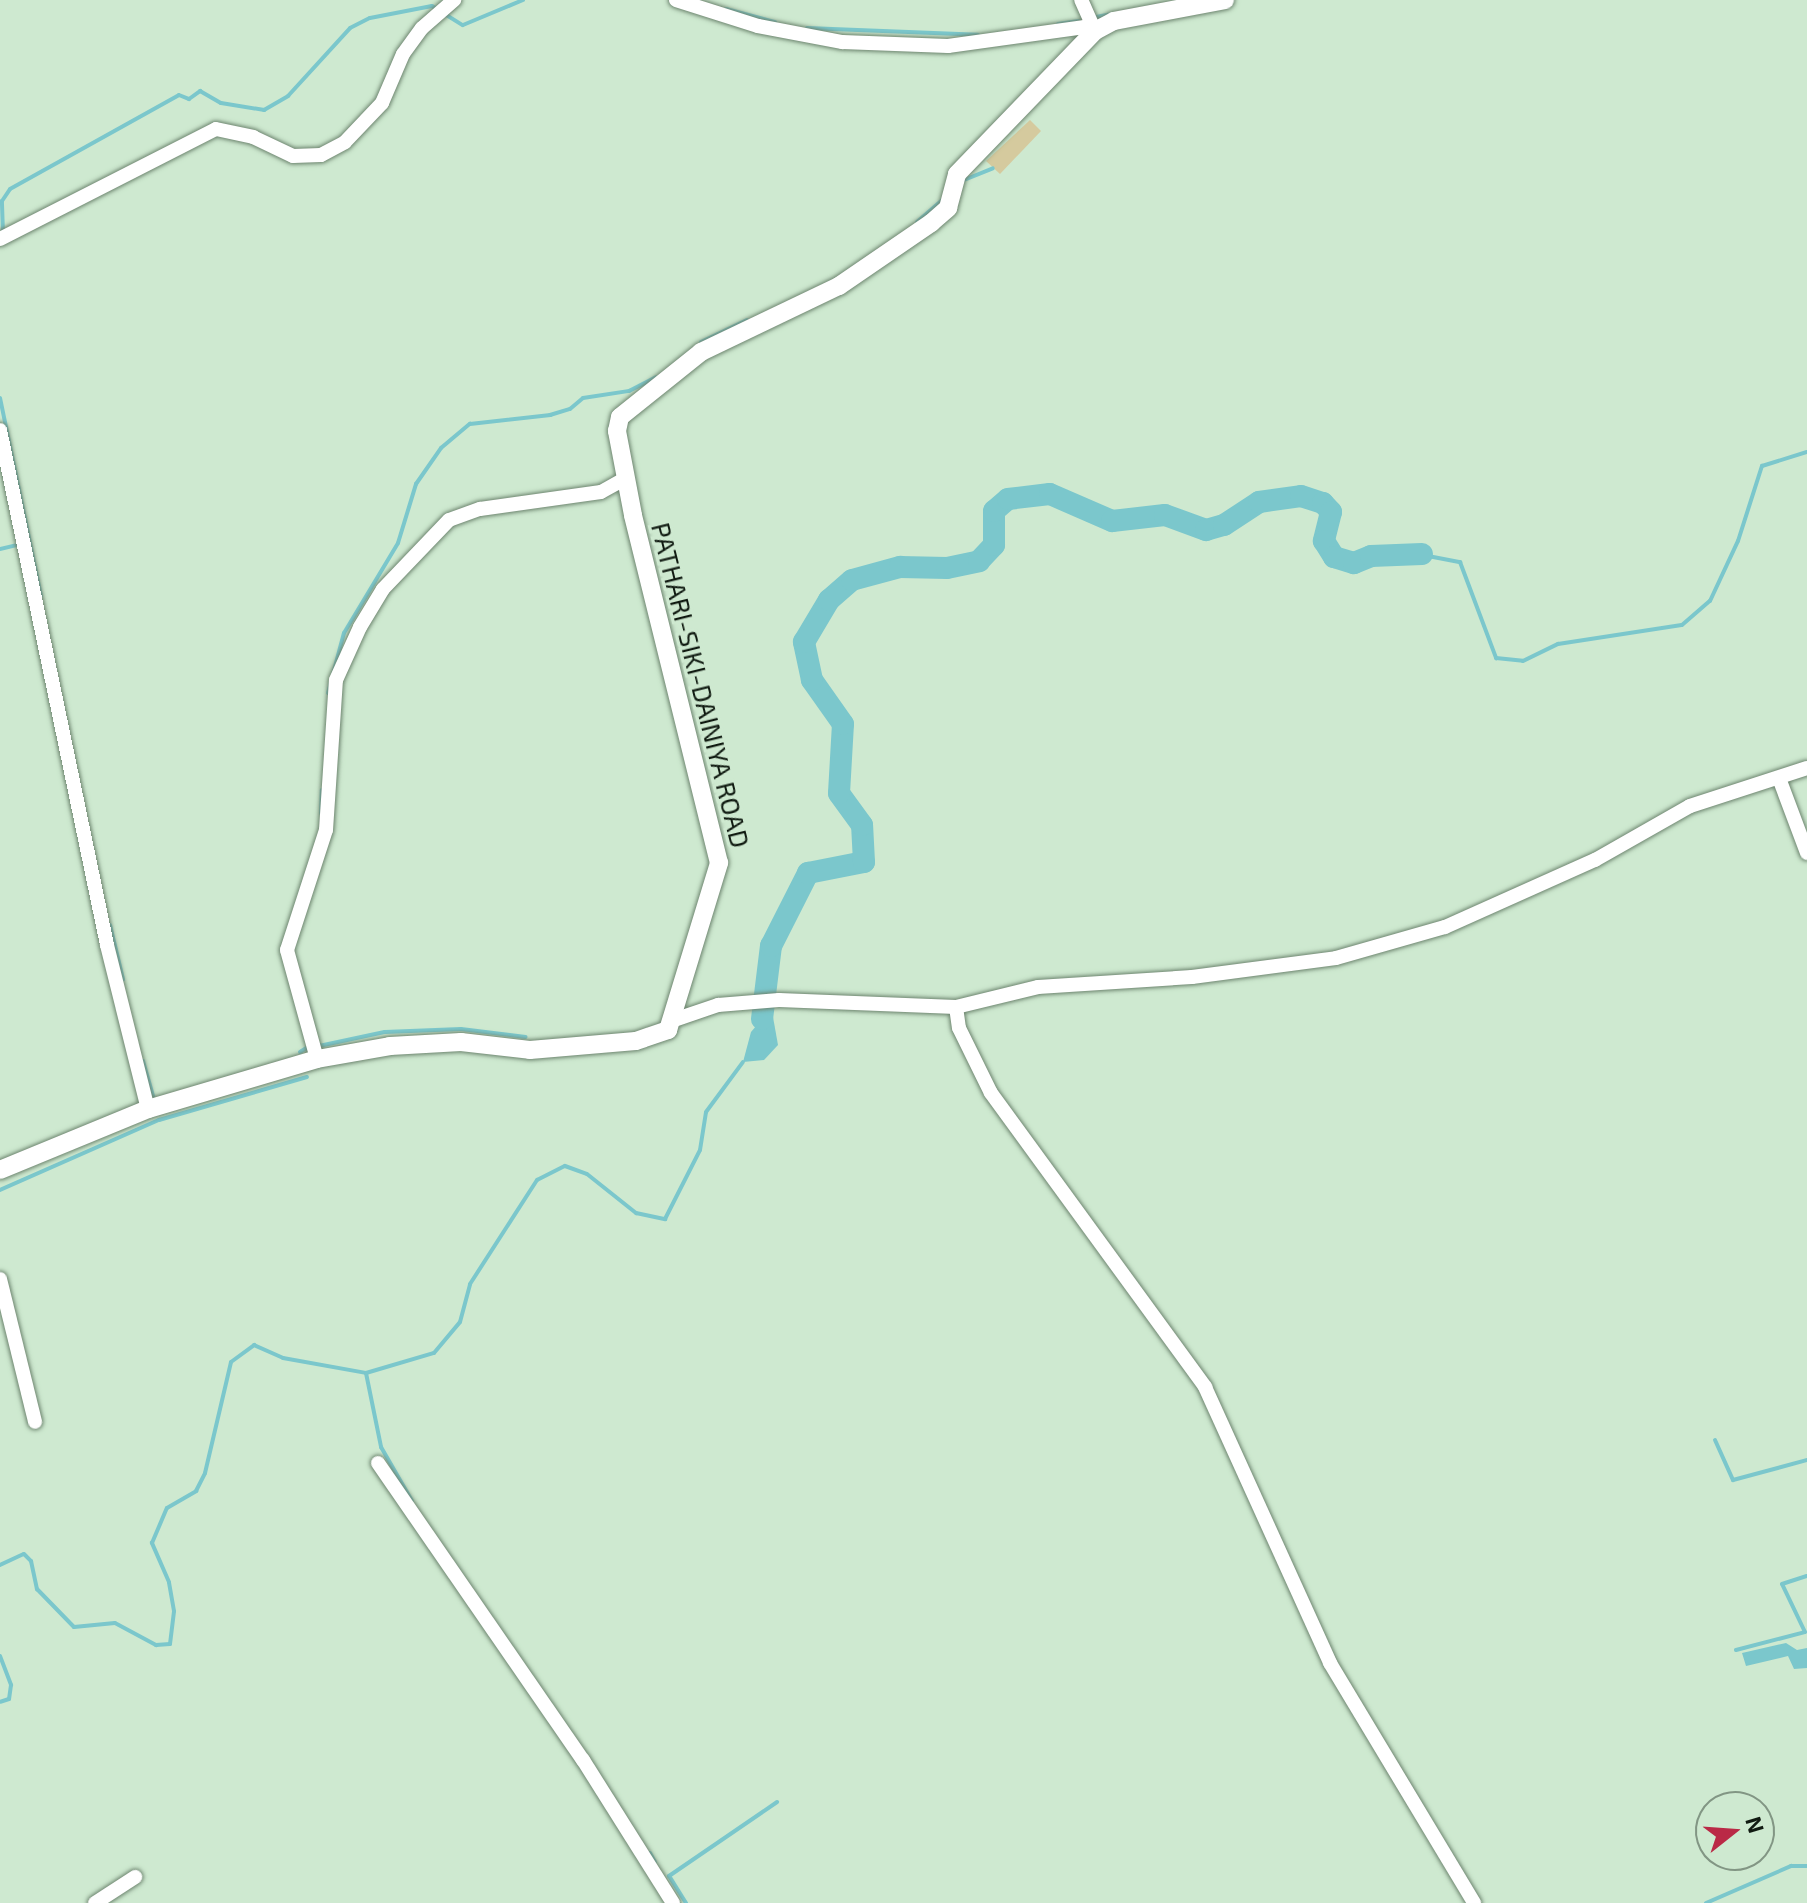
<!DOCTYPE html>
<style>
body{margin:0}
#map{position:relative;width:1807px;height:1903px;overflow:hidden;background:#cee9d0;font-family:"Exo 2",sans-serif}
div>[style]{position:absolute}
.green>*{inset:0;background:#d5ca9e}
.water>*{inset:0;background:#7bc7cc}
.stream>*{height:4px;margin:-2px;padding:0 2px;transform-origin:2px;border-radius:2px;background:#7bc7cc}
.river>*{height:22px;margin:-11px;padding:0 11px;transform-origin:11px;border-radius:11px;background:#7bc7cc}
.roads{filter:drop-shadow(0 0 2px #6d856f) drop-shadow(0 0 2px #6d856f)}
.minor>*{height:14px;margin:-7px;padding:0 7px;transform-origin:7px;border-radius:7px;background:#fff}
.major>*{height:18px;margin:-9px;padding:0 9px;transform-origin:9px;border-radius:9px;background:#fff}
span{translate:-50% -50%;white-space:nowrap;text-align:center;line-height:1.15;-webkit-text-stroke:6px #cee9d0;paint-order:stroke}
.street-label{font-size:26px;color:#101a11}
.north{position:absolute;left:1695px;top:1791px;width:80px;height:80px;box-sizing:border-box;background:#cee9d0;border:2px solid #829684;border-radius:50%;rotate:73deg;font-size:22px;font-weight:700;line-height:32px;text-align:center;color:#101a11}
.north::after{content:'';display:block;margin:auto;width:28px;height:36px;background:#ba2946;clip-path:polygon(50% 0,100% 100%,50% 72%,0 100%)}
</style>
<div id="map">
<div class="green">
<div style="clip-path:polygon(1030px 120px,1041px 131px,1000px 174px,986px 161px)"></div>
</div>
<div class="water">
<div style="clip-path:polygon(773px 1017px,778px 1045px,764px 1060px,743px 1062px,751px 1032px,762px 1019px)"></div>
<div style="clip-path:polygon(1786px 1643px,1797px 1650px,1807px 1648px,1807px 1668px,1794px 1669px,1788px 1656px,1746px 1666px,1742px 1653px)"></div>
</div>
<div class="stream">
<div style="left:726px;top:9px;width:51px;rotate:14.9deg"></div>
<div style="left:1096px;top:17px;width:15px;rotate:-11deg"></div>
<div style="left:1058px;top:24px;width:21px;rotate:-8deg"></div>
<div style="left:807px;top:28px;width:171px;rotate:2.3deg"></div>
<div style="left:964px;top:180px;width:31px;rotate:-22deg"></div>
<div style="left:917px;top:222px;width:35px;rotate:-41deg"></div>
<div style="left:3px;top:233px;width:32px;rotate:-92deg"></div>
<div style="left:2px;top:201px;width:14px;rotate:-56deg"></div>
<div style="left:10px;top:189px;width:193px;rotate:-29.1deg"></div>
<div style="left:179px;top:95px;width:11px;rotate:22deg"></div>
<div style="left:189px;top:99px;width:14px;rotate:-36deg"></div>
<div style="left:200px;top:91px;width:24px;rotate:30deg"></div>
<div style="left:221px;top:103px;width:44px;rotate:9.2deg"></div>
<div style="left:264px;top:110px;width:28px;rotate:-30deg"></div>
<div style="left:288px;top:96px;width:92px;rotate:-47.6deg"></div>
<div style="left:350px;top:28px;width:22px;rotate:-27deg"></div>
<div style="left:370px;top:18px;width:63px;rotate:-11deg"></div>
<div style="left:432px;top:6px;width:36px;rotate:32deg"></div>
<div style="left:463px;top:25px;width:65px;rotate:-22.6deg"></div>
<div style="left:701px;top:342px;width:51px;rotate:-25.6deg"></div>
<div style="left:0;top:398px;width:202px;rotate:78.3deg"></div>
<div style="left:0;top:549px;width:17px;rotate:-13deg"></div>
<div style="left:1428px;top:556px;width:33px;rotate:11deg"></div>
<div style="left:1460px;top:562px;width:103px;rotate:69.4deg"></div>
<div style="left:1496px;top:658px;width:27px;rotate:6deg"></div>
<div style="left:1523px;top:661px;width:39px;rotate:-26deg"></div>
<div style="left:1558px;top:644px;width:125px;rotate:-8.7deg"></div>
<div style="left:1682px;top:625px;width:37px;rotate:-41deg"></div>
<div style="left:1710px;top:601px;width:66px;rotate:-65deg"></div>
<div style="left:1738px;top:541px;width:79px;rotate:-72.3deg"></div>
<div style="left:1762px;top:466px;width:47px;rotate:-17.3deg"></div>
<div style="left:328px;top:693px;width:62px;rotate:-75.1deg"></div>
<div style="left:344px;top:633px;width:105px;rotate:-59deg"></div>
<div style="left:398px;top:543px;width:62px;rotate:-73deg"></div>
<div style="left:416px;top:484px;width:44px;rotate:-55.2deg"></div>
<div style="left:441px;top:448px;width:38px;rotate:-40deg"></div>
<div style="left:470px;top:424px;width:81px;rotate:-6.4deg"></div>
<div style="left:550px;top:415px;width:21px;rotate:-17deg"></div>
<div style="left:570px;top:409px;width:17px;rotate:-40deg"></div>
<div style="left:583px;top:398px;width:47px;rotate:-8.7deg"></div>
<div style="left:629px;top:391px;width:30px;rotate:-27deg"></div>
<div style="left:321px;top:813px;width:23px;rotate:-88deg"></div>
<div style="left:110px;top:925px;width:56px;rotate:76.5deg"></div>
<div style="left:319px;top:1046px;width:67px;rotate:-12deg"></div>
<div style="left:385px;top:1032px;width:76px;rotate:-2.3deg"></div>
<div style="left:461px;top:1029px;width:65px;rotate:7deg"></div>
<div style="left:300px;top:1052px;width:9px;rotate:-32deg"></div>
<div style="left:143px;top:1061px;width:37px;rotate:74deg"></div>
<div style="left:0;top:1190px;width:174px;rotate:-23.8deg"></div>
<div style="left:159px;top:1120px;width:154px;rotate:-16.2deg"></div>
<div style="left:366px;top:1373px;width:76px;rotate:78.5deg"></div>
<div style="left:381px;top:1447px;width:62px;rotate:60.1deg"></div>
<div style="left:1715px;top:1440px;width:44px;rotate:65.8deg"></div>
<div style="left:1733px;top:1480px;width:77px;rotate:-15.1deg"></div>
<div style="left:0;top:1565px;width:26px;rotate:-25deg"></div>
<div style="left:24px;top:1554px;width:10px;rotate:45deg"></div>
<div style="left:31px;top:1561px;width:29px;rotate:78deg"></div>
<div style="left:37px;top:1589px;width:53px;rotate:45.8deg"></div>
<div style="left:74px;top:1627px;width:41px;rotate:-5.6deg"></div>
<div style="left:115px;top:1623px;width:47px;rotate:28.2deg"></div>
<div style="left:156px;top:1645px;width:14px;rotate:-4deg"></div>
<div style="left:170px;top:1644px;width:33px;rotate:-83deg"></div>
<div style="left:174px;top:1611px;width:29px;rotate:-100deg"></div>
<div style="left:169px;top:1582px;width:43px;rotate:-113.6deg"></div>
<div style="left:152px;top:1543px;width:38px;rotate:-67deg"></div>
<div style="left:167px;top:1508px;width:34px;rotate:-30deg"></div>
<div style="left:196px;top:1491px;width:20px;rotate:-63deg"></div>
<div style="left:205px;top:1473px;width:114px;rotate:-76.8deg"></div>
<div style="left:231px;top:1362px;width:29px;rotate:-36deg"></div>
<div style="left:254px;top:1345px;width:32px;rotate:24deg"></div>
<div style="left:283px;top:1358px;width:84px;rotate:10.2deg"></div>
<div style="left:366px;top:1373px;width:71px;rotate:-16.4deg"></div>
<div style="left:434px;top:1353px;width:40px;rotate:-50deg"></div>
<div style="left:460px;top:1322px;width:39px;rotate:-75deg"></div>
<div style="left:470px;top:1284px;width:124px;rotate:-57.2deg"></div>
<div style="left:537px;top:1180px;width:31px;rotate:-27deg"></div>
<div style="left:565px;top:1166px;width:23px;rotate:20deg"></div>
<div style="left:587px;top:1174px;width:63px;rotate:38.5deg"></div>
<div style="left:636px;top:1213px;width:30px;rotate:12deg"></div>
<div style="left:665px;top:1219px;width:77px;rotate:-63.1deg"></div>
<div style="left:700px;top:1150px;width:38px;rotate:-81deg"></div>
<div style="left:706px;top:1112px;width:62px;rotate:-53.5deg"></div>
<div style="left:1805px;top:1632px;width:53px;rotate:-115.6deg"></div>
<div style="left:1782px;top:1584px;width:26px;rotate:-18deg"></div>
<div style="left:1736px;top:1650px;width:71px;rotate:-14.6deg"></div>
<div style="left:0;top:1656px;width:31px;rotate:69deg"></div>
<div style="left:11px;top:1685px;width:14px;rotate:98deg"></div>
<div style="left:9px;top:1699px;width:9px;rotate:162deg"></div>
<div style="left:650px;top:1853px;width:10px;rotate:61deg"></div>
<div style="left:686px;top:1903px;width:32px;rotate:-122deg"></div>
<div style="left:669px;top:1876px;width:131px;rotate:-34.4deg"></div>
<div style="left:1706px;top:1903px;width:93px;rotate:-23.5deg"></div>
<div style="left:1791px;top:1866px;width:16px"></div>
</div>
<div class="river">
<div style="left:762px;top:1019px;width:74px;rotate:-83deg"></div>
<div style="left:771px;top:946px;width:82px;rotate:-63.1deg"></div>
<div style="left:808px;top:873px;width:57px;rotate:-11.1deg"></div>
<div style="left:864px;top:862px;width:37px;rotate:-93deg"></div>
<div style="left:862px;top:825px;width:39px;rotate:-126deg"></div>
<div style="left:839px;top:793px;width:69px;rotate:-86.7deg"></div>
<div style="left:843px;top:724px;width:54px;rotate:-125.2deg"></div>
<div style="left:812px;top:680px;width:39px;rotate:-102deg"></div>
<div style="left:804px;top:642px;width:49px;rotate:-59.2deg"></div>
<div style="left:829px;top:600px;width:30px;rotate:-41deg"></div>
<div style="left:852px;top:580px;width:50px;rotate:-15.2deg"></div>
<div style="left:900px;top:567px;width:47px;rotate:1.2deg"></div>
<div style="left:947px;top:568px;width:33px;rotate:-12deg"></div>
<div style="left:979px;top:561px;width:22px;rotate:-47deg"></div>
<div style="left:994px;top:545px;width:34px;rotate:-90deg"></div>
<div style="left:994px;top:511px;width:18px;rotate:-41deg"></div>
<div style="left:1008px;top:499px;width:42px;rotate:-6.8deg"></div>
<div style="left:1050px;top:494px;width:68px;rotate:23.5deg"></div>
<div style="left:1112px;top:521px;width:53px;rotate:-6.5deg"></div>
<div style="left:1165px;top:515px;width:44px;rotate:20.1deg"></div>
<div style="left:1206px;top:530px;width:19px;rotate:-16deg"></div>
<div style="left:1224px;top:525px;width:42px;rotate:-33.3deg"></div>
<div style="left:1259px;top:502px;width:42px;rotate:-8.1deg"></div>
<div style="left:1301px;top:496px;width:23px;rotate:18deg"></div>
<div style="left:1323px;top:503px;width:12px;rotate:48deg"></div>
<div style="left:1331px;top:512px;width:30px;rotate:104deg"></div>
<div style="left:1324px;top:541px;width:19px;rotate:58deg"></div>
<div style="left:1334px;top:557px;width:21px;rotate:17deg"></div>
<div style="left:1354px;top:563px;width:18px;rotate:-22deg"></div>
<div style="left:1371px;top:556px;width:51px;rotate:-2.2deg"></div>
</div>
<div class="roads">
<div class="minor">
<div style="left:676px;top:0;width:86px;rotate:17.6deg"></div>
<div style="left:758px;top:26px;width:86px;rotate:10.8deg"></div>
<div style="left:842px;top:42px;width:106px;rotate:2.2deg"></div>
<div style="left:948px;top:46px;width:138px;rotate:-7.9deg"></div>
<div style="left:1085px;top:27px;width:11px;rotate:22deg"></div>
<div style="left:1095px;top:31px;width:34px;rotate:-114deg"></div>
<div style="left:0;top:239px;width:242px;rotate:-27deg"></div>
<div style="left:216px;top:129px;width:38px;rotate:12deg"></div>
<div style="left:253px;top:137px;width:44px;rotate:25.4deg"></div>
<div style="left:293px;top:156px;width:28px;rotate:-2deg"></div>
<div style="left:321px;top:155px;width:27px;rotate:-28deg"></div>
<div style="left:345px;top:142px;width:54px;rotate:-46.5deg"></div>
<div style="left:382px;top:103px;width:53px;rotate:-66.8deg"></div>
<div style="left:403px;top:54px;width:32px;rotate:-54deg"></div>
<div style="left:422px;top:28px;width:43px;rotate:-41.2deg"></div>
<div style="left:0;top:430px;width:526px;rotate:78.26deg"></div>
<div style="left:107px;top:945px;width:169px;rotate:76deg"></div>
<div style="left:1779px;top:778px;width:80px;rotate:69.5deg"></div>
<div style="left:956px;top:1007px;width:21px;rotate:82deg"></div>
<div style="left:959px;top:1028px;width:72px;rotate:63.8deg"></div>
<div style="left:991px;top:1093px;width:364px;rotate:53.9deg"></div>
<div style="left:1205px;top:1387px;width:303px;rotate:65.6deg"></div>
<div style="left:1330px;top:1663px;width:280px;rotate:59deg"></div>
<div style="left:671px;top:1021px;width:50px;rotate:-18.8deg"></div>
<div style="left:718px;top:1005px;width:61px;rotate:-4.7deg"></div>
<div style="left:779px;top:1000px;width:177px;rotate:2.3deg"></div>
<div style="left:956px;top:1007px;width:84px;rotate:-13.7deg"></div>
<div style="left:1038px;top:987px;width:154px;rotate:-3.7deg"></div>
<div style="left:1192px;top:977px;width:145px;rotate:-7.5deg"></div>
<div style="left:1336px;top:958px;width:113px;rotate:-15.9deg"></div>
<div style="left:1445px;top:927px;width:164px;rotate:-24.1deg"></div>
<div style="left:1595px;top:860px;width:109px;rotate:-29.6deg"></div>
<div style="left:1690px;top:806px;width:123px;rotate:-18deg"></div>
<div style="left:317px;top:1059px;width:113px;rotate:-105.4deg"></div>
<div style="left:287px;top:950px;width:126px;rotate:-72deg"></div>
<div style="left:326px;top:830px;width:150px;rotate:-86.2deg"></div>
<div style="left:336px;top:680px;width:58px;rotate:-65.6deg"></div>
<div style="left:360px;top:627px;width:44px;rotate:-58.8deg"></div>
<div style="left:383px;top:589px;width:95px;rotate:-46.3deg"></div>
<div style="left:449px;top:520px;width:33px;rotate:-20deg"></div>
<div style="left:480px;top:509px;width:122px;rotate:-8deg"></div>
<div style="left:601px;top:492px;width:29px;rotate:-29deg"></div>
<div style="left:0;top:1279px;width:147px;rotate:76.2deg"></div>
<div style="left:378px;top:1463px;width:361px;rotate:55.4deg"></div>
<div style="left:583px;top:1760px;width:169px;rotate:57.8deg"></div>
<div style="left:95px;top:1903px;width:48px;rotate:-33deg"></div>
</div>
<div class="major">
<div style="left:0;top:1170px;width:160px;rotate:-22.4deg"></div>
<div style="left:148px;top:1109px;width:176px;rotate:-16.5deg"></div>
<div style="left:317px;top:1059px;width:74px;rotate:-10.1deg"></div>
<div style="left:390px;top:1046px;width:71px;rotate:-3.2deg"></div>
<div style="left:461px;top:1042px;width:69px;rotate:6.6deg"></div>
<div style="left:530px;top:1050px;width:106px;rotate:-4.9deg"></div>
<div style="left:636px;top:1041px;width:34px;rotate:-19deg"></div>
<div style="left:668px;top:1030px;width:175px;rotate:-73deg"></div>
<div style="left:719px;top:863px;width:358px;rotate:-103.9deg"></div>
<div style="left:633px;top:515px;width:86px;rotate:-100.8deg"></div>
<div style="left:617px;top:431px;width:14px;rotate:-78deg"></div>
<div style="left:620px;top:417px;width:104px;rotate:-38.7deg"></div>
<div style="left:701px;top:352px;width:153px;rotate:-25.6deg"></div>
<div style="left:839px;top:286px;width:112px;rotate:-34.4deg"></div>
<div style="left:931px;top:223px;width:23px;rotate:-41deg"></div>
<div style="left:948px;top:208px;width:35px;rotate:-75deg"></div>
<div style="left:957px;top:174px;width:199px;rotate:-46deg"></div>
<div style="left:1095px;top:31px;width:21px;rotate:-28deg"></div>
<div style="left:1114px;top:21px;width:113px;rotate:-10.7deg"></div>
</div>
</div>
<div class="street-label">
<span style="left:701px;top:685px;rotate:76deg">PATHARI-SIKI-DAINIYA ROAD</span>
</div>
<div class="north">N</div>
</div>
